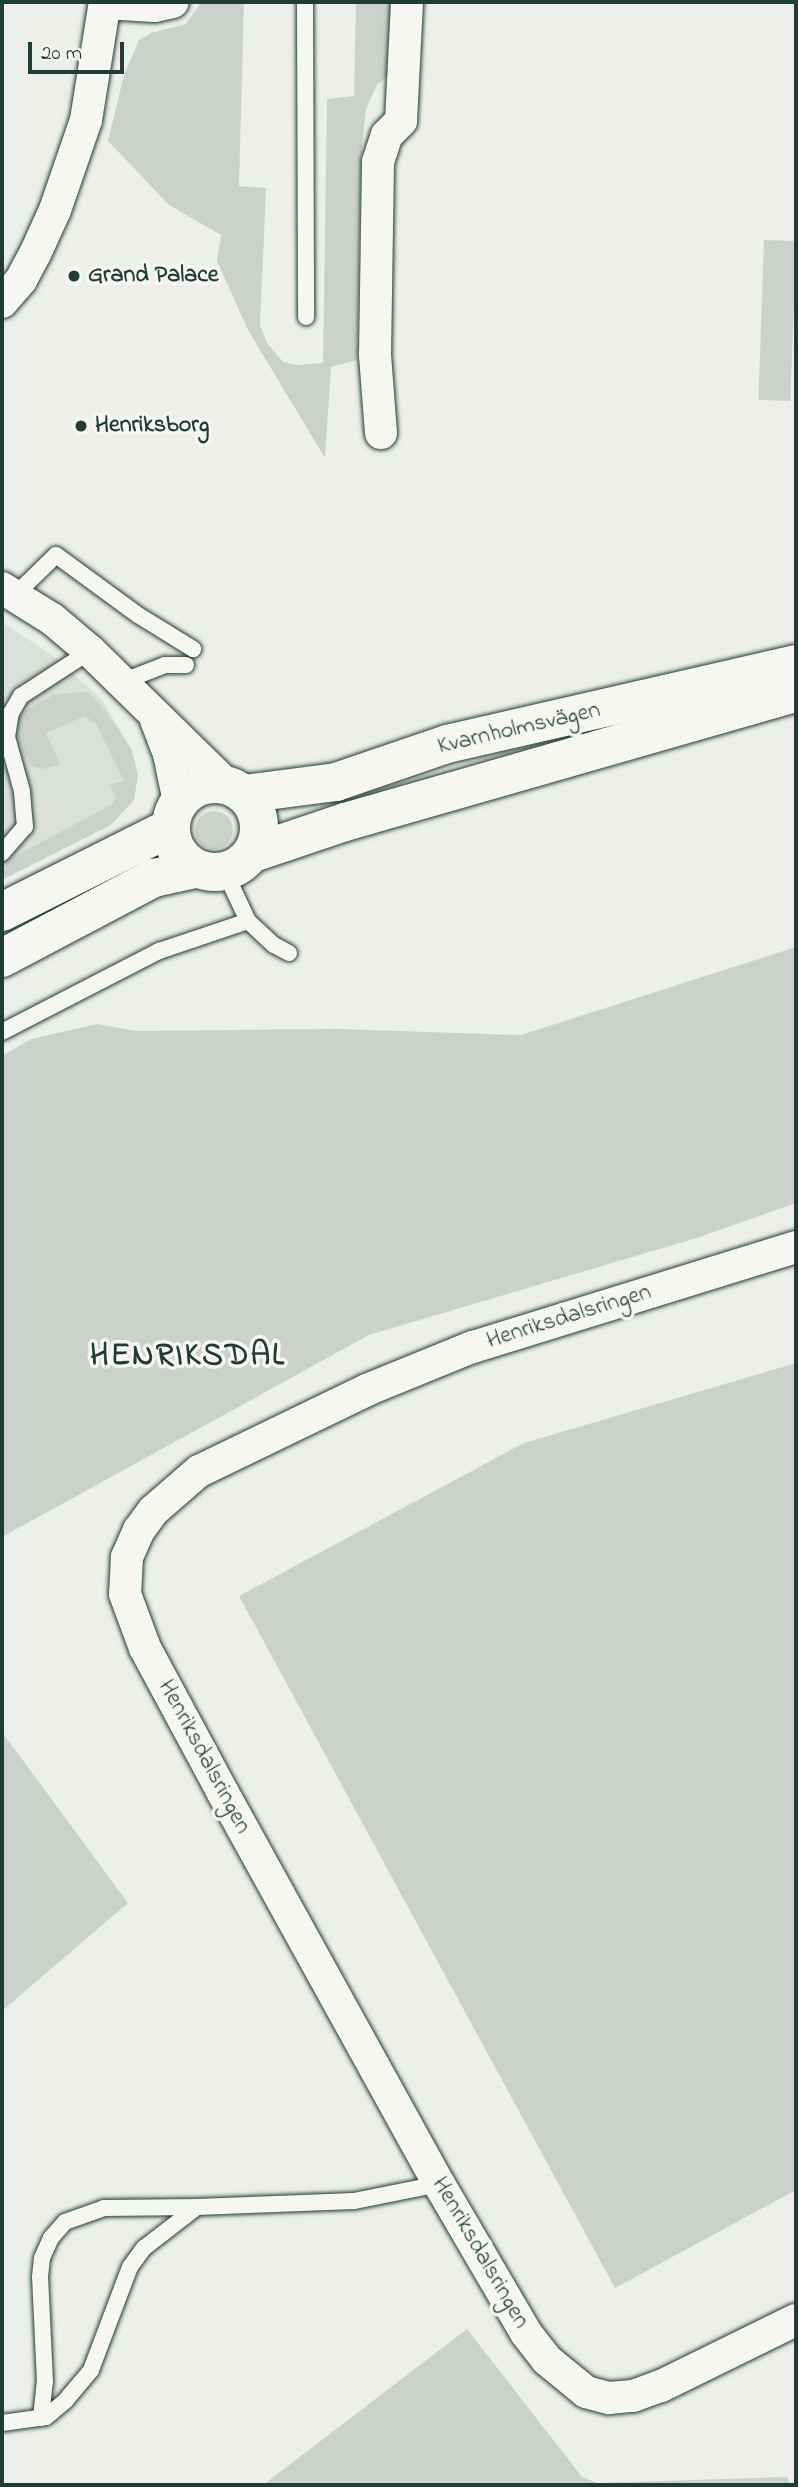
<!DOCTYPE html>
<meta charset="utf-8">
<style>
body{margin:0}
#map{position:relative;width:798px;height:2487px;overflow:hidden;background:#edefea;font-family:"Indie Flower",sans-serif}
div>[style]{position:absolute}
.built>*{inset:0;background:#dce0db}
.green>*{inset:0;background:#cbd2cc;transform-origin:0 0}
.round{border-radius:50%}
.roads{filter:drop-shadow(0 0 2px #1f3d34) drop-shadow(0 0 2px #1f3d34)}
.service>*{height:16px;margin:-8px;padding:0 8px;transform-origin:8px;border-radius:8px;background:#f6f6f2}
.minor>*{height:32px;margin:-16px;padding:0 16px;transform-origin:16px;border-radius:16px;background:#f6f6f2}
.tertiary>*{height:38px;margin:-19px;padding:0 19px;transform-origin:19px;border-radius:19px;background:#f6f6f2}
.tertiary>.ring{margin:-19px;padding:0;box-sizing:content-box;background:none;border:38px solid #f6f6f2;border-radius:50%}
.dots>*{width:19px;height:19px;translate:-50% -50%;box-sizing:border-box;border:4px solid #f6f6f2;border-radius:50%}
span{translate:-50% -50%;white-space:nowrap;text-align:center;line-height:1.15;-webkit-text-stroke:7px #f6f6f2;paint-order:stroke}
.poi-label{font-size:24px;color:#1f3d34;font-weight:700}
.left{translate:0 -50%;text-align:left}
.street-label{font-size:24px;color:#1f3d34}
.district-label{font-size:32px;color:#1f3d34;font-weight:700;letter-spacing:2px}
.frame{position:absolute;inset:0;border:4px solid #1f3d34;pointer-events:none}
.scale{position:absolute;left:28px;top:42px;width:96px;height:32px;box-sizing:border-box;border:4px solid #1f3d34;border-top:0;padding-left:9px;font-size:21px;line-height:24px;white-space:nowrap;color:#1f3d34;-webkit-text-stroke:5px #f6f6f2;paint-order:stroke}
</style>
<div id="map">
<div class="built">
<div style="clip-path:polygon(2px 622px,55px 657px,102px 700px,130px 747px,135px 783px,118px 809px,2px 868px)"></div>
</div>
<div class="green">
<div style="clip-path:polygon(201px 2px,244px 2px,239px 186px,266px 188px,260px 325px,267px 343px,283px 362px,298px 365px,323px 363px,327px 99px,354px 96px,356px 2px,391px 2px,397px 37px,397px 67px,377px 85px,366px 109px,361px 156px,357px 360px,331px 367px,325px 458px,248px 330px,217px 261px,221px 235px,169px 205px,108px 141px,124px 75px,139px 40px,151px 33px,186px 24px)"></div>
<div style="left:764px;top:240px;width:32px;height:160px;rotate:2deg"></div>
<div style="clip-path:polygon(88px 692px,105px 710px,132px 750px,138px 775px,134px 800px,111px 825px,2px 880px,2px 863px,113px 804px,116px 798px,110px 785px,124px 781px,96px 724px,85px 716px,46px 733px,60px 764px,45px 769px,31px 766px,17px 739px,18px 719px,28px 709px,55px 694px)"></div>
<div class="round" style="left:195px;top:811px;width:38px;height:38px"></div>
<div style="clip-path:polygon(796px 947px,796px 1203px,700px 1237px,369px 1335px,2px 1537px,2px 1056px,31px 1039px,97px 1024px,136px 1031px,338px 1029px,521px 1035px)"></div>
<div style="clip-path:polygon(796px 1363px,796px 2190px,615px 2288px,239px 1596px,524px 1443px)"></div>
<div style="clip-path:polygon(2px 1732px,128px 1903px,2px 2011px)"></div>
<div style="clip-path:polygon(467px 2329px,582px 2477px,597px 2483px,787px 2477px,791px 2485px,263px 2485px)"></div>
</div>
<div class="roads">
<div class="service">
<div style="left:305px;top:2px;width:315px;rotate:89.8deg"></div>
<div style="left:15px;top:595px;width:57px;rotate:-44.3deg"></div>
<div style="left:56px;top:555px;width:102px;rotate:36.2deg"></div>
<div style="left:138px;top:615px;width:65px;rotate:31.7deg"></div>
<div style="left:124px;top:681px;width:44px;rotate:-21.3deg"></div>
<div style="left:165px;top:665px;width:21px"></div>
<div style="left:2px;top:853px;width:35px;rotate:-49deg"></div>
<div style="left:25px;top:827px;width:36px;rotate:-95deg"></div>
<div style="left:22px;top:791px;width:56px;rotate:-105.5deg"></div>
<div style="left:7px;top:737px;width:24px;rotate:-81deg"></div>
<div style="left:11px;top:713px;width:20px;rotate:-60deg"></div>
<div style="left:21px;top:696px;width:82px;rotate:-33.1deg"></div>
<div style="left:225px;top:872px;width:54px;rotate:64.9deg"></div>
<div style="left:248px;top:921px;width:35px;rotate:43deg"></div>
<div style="left:274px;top:945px;width:17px;rotate:28deg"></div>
<div style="left:2px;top:1032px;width:177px;rotate:-27.3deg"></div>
<div style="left:159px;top:951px;width:94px;rotate:-18.6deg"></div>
<div style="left:41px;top:2418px;width:36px;rotate:-84deg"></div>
<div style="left:45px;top:2382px;width:105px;rotate:-92.7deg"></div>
<div style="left:40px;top:2277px;width:19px;rotate:-84deg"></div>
<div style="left:42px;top:2258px;width:22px;rotate:-66deg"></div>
<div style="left:51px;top:2238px;width:21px;rotate:-49deg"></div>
<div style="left:65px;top:2222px;width:41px;rotate:-19.7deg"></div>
<div style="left:104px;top:2208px;width:93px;rotate:-0.6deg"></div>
<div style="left:2px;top:2423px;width:44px;rotate:-7.8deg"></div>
<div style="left:46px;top:2417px;width:26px;rotate:-40deg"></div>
<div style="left:66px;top:2400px;width:39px;rotate:-50deg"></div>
<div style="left:91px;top:2370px;width:110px;rotate:-69.3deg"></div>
<div style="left:130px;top:2267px;width:24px;rotate:-54deg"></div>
<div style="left:144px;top:2248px;width:67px;rotate:-37.7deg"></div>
<div style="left:197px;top:2207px;width:157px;rotate:-2.2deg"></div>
<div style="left:354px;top:2201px;width:87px;rotate:-11.3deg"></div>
</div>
<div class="minor">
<div style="left:105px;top:3px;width:49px;rotate:3.5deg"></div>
<div style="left:154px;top:6px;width:19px;rotate:-12deg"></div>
<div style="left:2px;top:302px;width:29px;rotate:-49deg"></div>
<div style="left:21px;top:280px;width:30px;rotate:-62deg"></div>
<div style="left:35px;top:254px;width:48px;rotate:-65.6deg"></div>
<div style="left:55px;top:210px;width:95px;rotate:-71deg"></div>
<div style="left:86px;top:120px;width:120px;rotate:-80.9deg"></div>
<div style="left:381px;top:433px;width:78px;rotate:-94.4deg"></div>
<div style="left:375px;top:355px;width:193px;rotate:-89.1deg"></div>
<div style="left:378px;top:162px;width:28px;rotate:-72deg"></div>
<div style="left:387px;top:135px;width:20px;rotate:-45deg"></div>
<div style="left:401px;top:121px;width:119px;rotate:-87.1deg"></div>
<div style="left:2px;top:588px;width:59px;rotate:31.8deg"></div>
<div style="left:52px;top:619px;width:50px;rotate:40.1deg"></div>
<div style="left:90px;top:651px;width:190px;rotate:44.4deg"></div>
<div style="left:156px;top:720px;width:36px;rotate:69deg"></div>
<div style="left:169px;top:754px;width:49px;rotate:78.2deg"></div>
<div style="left:796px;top:1247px;width:339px;rotate:162.8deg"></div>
<div style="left:472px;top:1347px;width:111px;rotate:157.8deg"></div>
<div style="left:369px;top:1389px;width:189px;rotate:154.2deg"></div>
<div style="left:199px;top:1471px;width:61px;rotate:139deg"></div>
<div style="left:153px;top:1511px;width:24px;rotate:126deg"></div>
<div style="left:139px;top:1530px;width:30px;rotate:114deg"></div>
<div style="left:127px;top:1557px;width:37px;rotate:93deg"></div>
<div style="left:125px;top:1594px;width:58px;rotate:69.7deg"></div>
<div style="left:145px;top:1648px;width:165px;rotate:61.7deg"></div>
<div style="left:223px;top:1793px;width:447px;rotate:61.1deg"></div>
<div style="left:439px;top:2184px;width:173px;rotate:59.7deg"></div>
<div style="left:526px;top:2333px;width:34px;rotate:52deg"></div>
<div style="left:547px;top:2360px;width:50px;rotate:39.4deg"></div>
<div style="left:586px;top:2392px;width:24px;rotate:15deg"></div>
<div style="left:609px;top:2398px;width:24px;rotate:-5deg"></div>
<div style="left:633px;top:2396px;width:30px;rotate:-20deg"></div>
<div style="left:661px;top:2386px;width:150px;rotate:-26.1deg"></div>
</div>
<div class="tertiary">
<div class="ring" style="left:171px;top:784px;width:50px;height:50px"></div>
<div style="left:244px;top:794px;width:93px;rotate:-7.4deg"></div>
<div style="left:336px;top:782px;width:117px;rotate:-18.9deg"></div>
<div style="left:447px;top:744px;width:358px;rotate:-12.9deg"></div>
<div style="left:253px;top:853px;width:97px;rotate:-18.6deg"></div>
<div style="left:345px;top:822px;width:469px;rotate:-16deg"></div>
<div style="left:2px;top:912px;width:188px;rotate:-26.6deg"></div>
<div style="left:2px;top:958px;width:172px;rotate:-27.8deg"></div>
<div style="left:154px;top:878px;width:42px;rotate:-12.4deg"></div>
</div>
</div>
<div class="dots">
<div style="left:74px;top:276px;background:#1f3d34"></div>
<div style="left:81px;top:426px;background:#1f3d34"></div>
</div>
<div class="poi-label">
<span class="left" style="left:88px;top:276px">Grand Palace</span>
<span class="left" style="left:95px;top:426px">Henriksborg</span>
</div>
<div class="street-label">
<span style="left:519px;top:729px;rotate:-13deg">Kvarnholmsvägen</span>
<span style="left:569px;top:1317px;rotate:-17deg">Henriksdalsringen</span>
<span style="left:204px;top:1757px;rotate:62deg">Henriksdalsringen</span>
<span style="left:480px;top:2253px;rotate:60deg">Henriksdalsringen</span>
</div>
<div class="district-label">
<span style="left:188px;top:1357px">HENRIKSDAL</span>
</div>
<div class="frame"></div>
<div class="scale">20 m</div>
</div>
